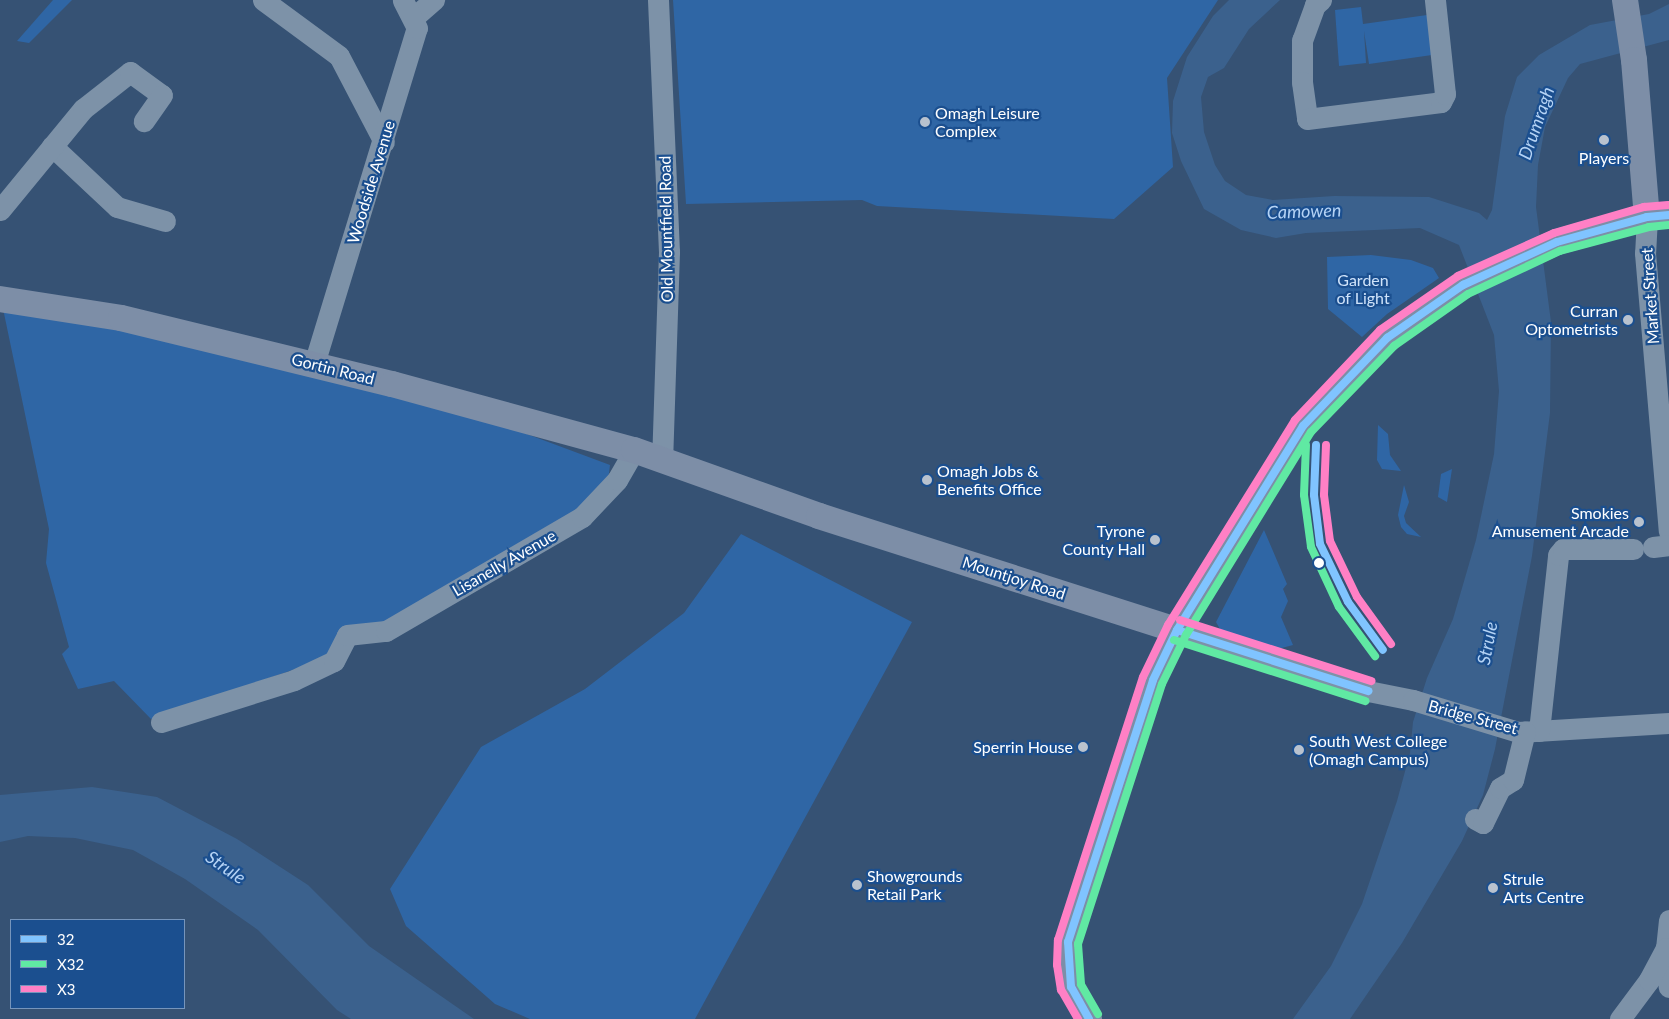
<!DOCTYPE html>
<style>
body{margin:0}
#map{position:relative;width:1669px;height:1019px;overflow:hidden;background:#365274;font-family:Lato,sans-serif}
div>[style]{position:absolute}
.green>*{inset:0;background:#2f66a5}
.water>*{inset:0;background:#3b618d}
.minor>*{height:21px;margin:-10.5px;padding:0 10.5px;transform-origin:10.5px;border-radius:10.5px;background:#7d92a8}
.major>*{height:26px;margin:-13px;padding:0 13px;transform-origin:13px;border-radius:13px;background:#7d8ea7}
.bus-1>*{height:8px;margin:-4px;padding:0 4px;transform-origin:4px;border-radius:4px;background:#80c4ff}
.bus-2>*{height:8px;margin:-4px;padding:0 4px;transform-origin:4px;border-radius:4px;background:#60e9a3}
.bus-3>*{height:8px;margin:-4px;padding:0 4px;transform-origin:4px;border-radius:4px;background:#ff80c5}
.dots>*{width:14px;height:14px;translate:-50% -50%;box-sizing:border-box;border:2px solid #1b4f8f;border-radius:50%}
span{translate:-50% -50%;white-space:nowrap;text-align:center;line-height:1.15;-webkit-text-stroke:4.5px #1b4f8f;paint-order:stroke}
.poi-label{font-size:16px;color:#fff}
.left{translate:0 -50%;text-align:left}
.right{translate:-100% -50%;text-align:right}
.street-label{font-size:16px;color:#fff}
.park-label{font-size:16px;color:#cfe3fa}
.water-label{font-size:18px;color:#b5d3f5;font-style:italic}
.legend{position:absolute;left:10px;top:919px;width:175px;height:90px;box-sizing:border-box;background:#1b4f8f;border:1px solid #7695bc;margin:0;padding:6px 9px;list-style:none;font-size:15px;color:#fff}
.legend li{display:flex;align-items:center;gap:10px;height:25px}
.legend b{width:25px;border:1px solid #7695bc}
</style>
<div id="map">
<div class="green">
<div style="clip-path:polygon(53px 0,72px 0,29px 43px,17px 41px)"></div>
<div style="clip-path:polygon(673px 0,1218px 0,1167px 78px,1173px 167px,1114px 219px,877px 206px,862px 200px,686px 204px)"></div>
<div style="clip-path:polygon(1361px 7px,1363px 24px,1427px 15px,1432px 55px,1369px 64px,1364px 31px,1366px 63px,1339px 66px,1335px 10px)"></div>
<div style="clip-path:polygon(1371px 255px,1411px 260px,1433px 268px,1439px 278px,1387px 314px,1362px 337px,1328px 309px,1327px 257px)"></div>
<div style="clip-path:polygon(1px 299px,392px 384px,610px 465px,608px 481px,572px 514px,330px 657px,151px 719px,114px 681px,78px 689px,62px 654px,69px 647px,46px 563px,49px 529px)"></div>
<div style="clip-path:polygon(1378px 425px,1388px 434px,1390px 455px,1401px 471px,1382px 469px,1377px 460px)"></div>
<div style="clip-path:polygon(1452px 469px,1447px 502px,1438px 497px,1441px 474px)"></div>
<div style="clip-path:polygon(1404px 485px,1409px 502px,1404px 516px,1406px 523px,1421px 537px,1407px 534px,1401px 527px,1398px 515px)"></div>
<div style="clip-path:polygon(1264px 530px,1287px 584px,1283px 589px,1288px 601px,1281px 617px,1293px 645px,1278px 649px,1221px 631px,1216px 622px)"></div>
<div style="clip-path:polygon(741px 534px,912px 622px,695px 1019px,530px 1019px,495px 1004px,406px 926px,390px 889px,481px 747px,585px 689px,684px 613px)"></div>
</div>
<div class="water">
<div style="clip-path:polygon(1229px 0,1280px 0,1249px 29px,1224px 68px,1208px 77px,1201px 97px,1204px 132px,1215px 165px,1225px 181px,1246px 195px,1273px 200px,1334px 196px,1429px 197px,1479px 213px,1487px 220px,1492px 210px,1505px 116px,1517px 77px,1539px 55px,1590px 25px,1649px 14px,1669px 4px,1669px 40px,1580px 64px,1568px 78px,1545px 127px,1538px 165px,1536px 207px,1551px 322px,1550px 413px,1532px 556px,1495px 749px,1483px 795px,1462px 841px,1402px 943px,1350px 1019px,1293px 1019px,1331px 966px,1362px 904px,1397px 801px,1410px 753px,1413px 722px,1427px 678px,1453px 619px,1476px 540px,1494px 454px,1499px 391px,1494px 335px,1459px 245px,1420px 228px,1306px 233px,1276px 238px,1241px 230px,1204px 209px,1181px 161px,1172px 133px,1173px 101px,1187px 57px,1213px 16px)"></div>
<div style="clip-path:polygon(92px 787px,157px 797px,237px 839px,308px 885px,369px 946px,474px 1019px,351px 1019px,337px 1010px,258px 930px,185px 879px,133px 850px,75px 838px,28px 836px,0 842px,0 795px)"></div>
</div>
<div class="minor">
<div style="left:263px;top:0;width:94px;rotate:36.4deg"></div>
<div style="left:339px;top:56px;width:97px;rotate:62.4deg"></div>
<div style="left:658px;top:0;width:252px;rotate:87.5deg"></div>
<div style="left:669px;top:252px;width:206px;rotate:91.9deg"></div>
<div style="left:1321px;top:0;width:8px;rotate:140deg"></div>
<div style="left:1315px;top:5px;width:37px;rotate:110deg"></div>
<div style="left:1302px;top:40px;width:42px;rotate:90deg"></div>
<div style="left:1302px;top:82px;width:37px;rotate:82deg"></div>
<div style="left:1307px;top:119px;width:135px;rotate:-7.2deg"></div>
<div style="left:1441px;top:102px;width:9px;rotate:-63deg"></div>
<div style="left:1445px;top:94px;width:95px;rotate:-96.1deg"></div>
<div style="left:413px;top:18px;width:28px;rotate:-41deg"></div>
<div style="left:52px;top:146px;width:89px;rotate:43.2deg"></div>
<div style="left:117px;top:207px;width:50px;rotate:16.3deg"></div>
<div style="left:0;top:210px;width:131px;rotate:-50.6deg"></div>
<div style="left:83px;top:109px;width:60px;rotate:-38.2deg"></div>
<div style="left:130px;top:72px;width:39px;rotate:36deg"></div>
<div style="left:162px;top:95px;width:32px;rotate:125deg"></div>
<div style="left:1647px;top:217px;width:36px;rotate:93deg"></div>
<div style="left:1645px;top:253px;width:279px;rotate:85.1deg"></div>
<div style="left:314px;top:364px;width:351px;rotate:-73deg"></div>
<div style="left:417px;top:28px;width:31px;rotate:-117deg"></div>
<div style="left:1653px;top:547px;width:16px;rotate:-7deg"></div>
<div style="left:1177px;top:630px;width:201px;rotate:17.7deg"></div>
<div style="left:1368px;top:691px;width:46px;rotate:11.3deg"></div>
<div style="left:1413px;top:700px;width:110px;rotate:16.9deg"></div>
<div style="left:1518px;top:732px;width:151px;rotate:-3.4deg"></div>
<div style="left:161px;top:722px;width:139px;rotate:-17.5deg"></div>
<div style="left:294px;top:680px;width:44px;rotate:-25.4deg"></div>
<div style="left:334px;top:661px;width:29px;rotate:-63deg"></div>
<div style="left:347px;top:635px;width:39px;rotate:-6deg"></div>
<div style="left:386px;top:631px;width:227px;rotate:-30.2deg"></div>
<div style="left:582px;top:517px;width:51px;rotate:-46.6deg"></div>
<div style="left:617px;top:480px;width:34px;rotate:-60deg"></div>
<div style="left:1539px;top:731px;width:177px;rotate:-83.8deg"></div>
<div style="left:1558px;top:555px;width:8px;rotate:-50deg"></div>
<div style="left:1563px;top:549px;width:70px"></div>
<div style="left:1475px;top:819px;width:9px;rotate:27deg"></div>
<div style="left:1483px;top:823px;width:39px;rotate:-64deg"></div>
<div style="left:1500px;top:788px;width:15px;rotate:-32deg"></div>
<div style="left:1513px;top:780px;width:50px;rotate:-76.2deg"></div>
<div style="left:1669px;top:920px;width:28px;rotate:96deg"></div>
<div style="left:1666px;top:948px;width:39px;rotate:86deg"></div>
<div style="left:1620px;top:1019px;width:49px;rotate:-53.4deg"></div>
<div style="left:1649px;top:980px;width:36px;rotate:-62deg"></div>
</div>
<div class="major">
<div style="left:1625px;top:0;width:61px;rotate:81.5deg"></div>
<div style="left:1634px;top:60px;width:158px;rotate:85.3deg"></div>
<div style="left:0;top:299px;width:122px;rotate:8.9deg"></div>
<div style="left:121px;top:318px;width:279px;rotate:13.7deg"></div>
<div style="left:392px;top:384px;width:251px;rotate:15.3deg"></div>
<div style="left:634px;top:450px;width:196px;rotate:19.6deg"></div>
<div style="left:819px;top:516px;width:376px;rotate:17.7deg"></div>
<div style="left:1089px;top:1019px;width:37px;rotate:-119deg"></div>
<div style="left:1071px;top:987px;width:23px;rotate:-100deg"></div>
<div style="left:1067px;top:964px;width:22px;rotate:-87deg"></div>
<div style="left:1068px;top:942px;width:275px;rotate:-72deg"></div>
<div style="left:1153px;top:680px;width:55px;rotate:-64.4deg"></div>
<div style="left:1177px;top:630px;width:240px;rotate:-58.3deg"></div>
<div style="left:1303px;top:426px;width:122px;rotate:-46.3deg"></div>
<div style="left:1387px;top:338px;width:93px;rotate:-34.9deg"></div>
<div style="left:1463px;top:285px;width:103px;rotate:-24.6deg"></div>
<div style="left:1557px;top:242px;width:93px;rotate:-15.5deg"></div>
<div style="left:1647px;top:217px;width:22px;rotate:-5deg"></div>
</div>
<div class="bus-1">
<div style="left:1316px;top:445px;width:50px;rotate:92.3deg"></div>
<div style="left:1314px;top:495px;width:49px;rotate:83deg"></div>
<div style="left:1320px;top:544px;width:64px;rotate:64.2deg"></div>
<div style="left:1348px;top:602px;width:59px;rotate:53.9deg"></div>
<div style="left:1177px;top:630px;width:201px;rotate:17.7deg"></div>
<div style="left:1089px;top:1019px;width:37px;rotate:-119deg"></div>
<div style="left:1071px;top:987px;width:45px;rotate:-93.8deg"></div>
<div style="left:1068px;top:942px;width:275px;rotate:-72deg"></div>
<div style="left:1153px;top:680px;width:55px;rotate:-64.4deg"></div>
<div style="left:1177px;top:630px;width:240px;rotate:-58.3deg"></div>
<div style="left:1303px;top:426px;width:122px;rotate:-46.3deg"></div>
<div style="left:1387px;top:338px;width:93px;rotate:-34.9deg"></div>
<div style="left:1463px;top:285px;width:103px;rotate:-24.6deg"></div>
<div style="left:1557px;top:242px;width:93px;rotate:-15.5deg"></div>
<div style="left:1647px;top:217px;width:22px;rotate:-5deg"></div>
</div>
<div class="bus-2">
<div style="left:1306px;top:445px;width:50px;rotate:92.3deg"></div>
<div style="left:1304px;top:495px;width:52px;rotate:82.3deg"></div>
<div style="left:1311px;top:547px;width:66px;rotate:65deg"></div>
<div style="left:1339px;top:607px;width:61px;rotate:53.7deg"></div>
<div style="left:1174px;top:640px;width:201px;rotate:17.7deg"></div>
<div style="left:1098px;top:1014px;width:34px;rotate:-120deg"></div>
<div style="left:1081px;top:984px;width:40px;rotate:-94.3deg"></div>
<div style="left:1078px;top:944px;width:273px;rotate:-72.1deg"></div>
<div style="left:1162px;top:684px;width:55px;rotate:-63.9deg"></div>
<div style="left:1186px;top:635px;width:238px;rotate:-58.4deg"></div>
<div style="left:1311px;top:432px;width:120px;rotate:-46deg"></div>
<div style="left:1394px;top:346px;width:90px;rotate:-35.1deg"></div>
<div style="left:1468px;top:294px;width:102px;rotate:-25.1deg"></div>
<div style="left:1560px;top:251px;width:92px;rotate:-15.1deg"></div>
<div style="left:1649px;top:227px;width:20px;rotate:-6deg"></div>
</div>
<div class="bus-3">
<div style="left:1326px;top:445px;width:50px;rotate:92.3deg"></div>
<div style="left:1324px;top:495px;width:46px;rotate:82.6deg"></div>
<div style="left:1330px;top:541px;width:62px;rotate:64.3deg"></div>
<div style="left:1357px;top:597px;width:58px;rotate:54.1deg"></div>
<div style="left:1180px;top:620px;width:201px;rotate:17.7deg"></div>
<div style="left:1078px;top:1019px;width:34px;rotate:-120deg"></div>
<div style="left:1061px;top:990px;width:25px;rotate:-99deg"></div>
<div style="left:1057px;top:965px;width:25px;rotate:-88deg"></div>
<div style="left:1058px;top:940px;width:276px;rotate:-72.1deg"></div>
<div style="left:1143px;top:677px;width:58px;rotate:-64.3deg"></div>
<div style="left:1168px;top:625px;width:241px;rotate:-58.2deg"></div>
<div style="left:1295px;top:420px;width:124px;rotate:-46.6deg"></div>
<div style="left:1380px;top:330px;width:95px;rotate:-34.7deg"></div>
<div style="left:1458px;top:276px;width:105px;rotate:-24.1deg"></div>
<div style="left:1554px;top:233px;width:94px;rotate:-16.1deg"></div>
<div style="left:1644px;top:207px;width:24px;rotate:-5deg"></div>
</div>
<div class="dots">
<div style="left:925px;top:122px;background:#b9c2ce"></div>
<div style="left:1604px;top:140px;background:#b9c2ce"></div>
<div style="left:1628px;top:320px;background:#b9c2ce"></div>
<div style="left:927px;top:480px;background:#b9c2ce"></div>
<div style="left:1639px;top:522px;background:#b9c2ce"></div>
<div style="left:1155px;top:540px;background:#b9c2ce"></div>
<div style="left:1319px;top:563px;background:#fff"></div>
<div style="left:1083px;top:747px;background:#b9c2ce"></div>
<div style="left:1299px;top:750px;background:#b9c2ce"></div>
<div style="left:857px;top:885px;background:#b9c2ce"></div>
<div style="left:1493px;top:888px;background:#b9c2ce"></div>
</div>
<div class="poi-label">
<span class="left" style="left:935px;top:122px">Omagh Leisure<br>Complex</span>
<span style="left:1604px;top:158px">Players</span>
<span class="right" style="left:1618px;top:320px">Curran<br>Optometrists</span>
<span class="left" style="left:937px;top:480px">Omagh Jobs &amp;<br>Benefits Office</span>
<span class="right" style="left:1629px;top:522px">Smokies<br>Amusement Arcade</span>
<span class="right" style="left:1145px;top:540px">Tyrone<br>County Hall</span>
<span class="left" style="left:1309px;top:750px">South West College<br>(Omagh Campus)</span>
<span class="right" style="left:1073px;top:747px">Sperrin House</span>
<span class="left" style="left:867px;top:885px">Showgrounds<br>Retail Park</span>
<span class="left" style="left:1503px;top:888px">Strule<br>Arts Centre</span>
</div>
<div class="street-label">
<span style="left:371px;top:182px;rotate:-73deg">Woodside Avenue</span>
<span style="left:666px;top:229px;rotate:-91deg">Old Mountfield Road</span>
<span style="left:1650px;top:296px;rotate:-94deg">Market Street</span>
<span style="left:333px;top:369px;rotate:14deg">Gortin Road</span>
<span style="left:504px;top:563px;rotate:-30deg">Lisanelly Avenue</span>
<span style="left:1014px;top:578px;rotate:18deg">Mountjoy Road</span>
<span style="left:1473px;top:717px;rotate:15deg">Bridge Street</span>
</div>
<div class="park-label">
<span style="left:1363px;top:289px">Garden<br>of Light</span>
</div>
<div class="water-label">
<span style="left:1536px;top:123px;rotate:-71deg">Drumragh</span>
<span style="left:1304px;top:211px;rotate:-2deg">Camowen</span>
<span style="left:1487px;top:643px;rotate:-79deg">Strule</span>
<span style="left:226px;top:867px;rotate:35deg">Strule</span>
</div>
<ul class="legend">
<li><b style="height:6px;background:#80c4ff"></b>32</li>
<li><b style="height:6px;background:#60e9a3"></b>X32</li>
<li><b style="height:6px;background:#ff80c5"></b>X3</li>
</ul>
</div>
